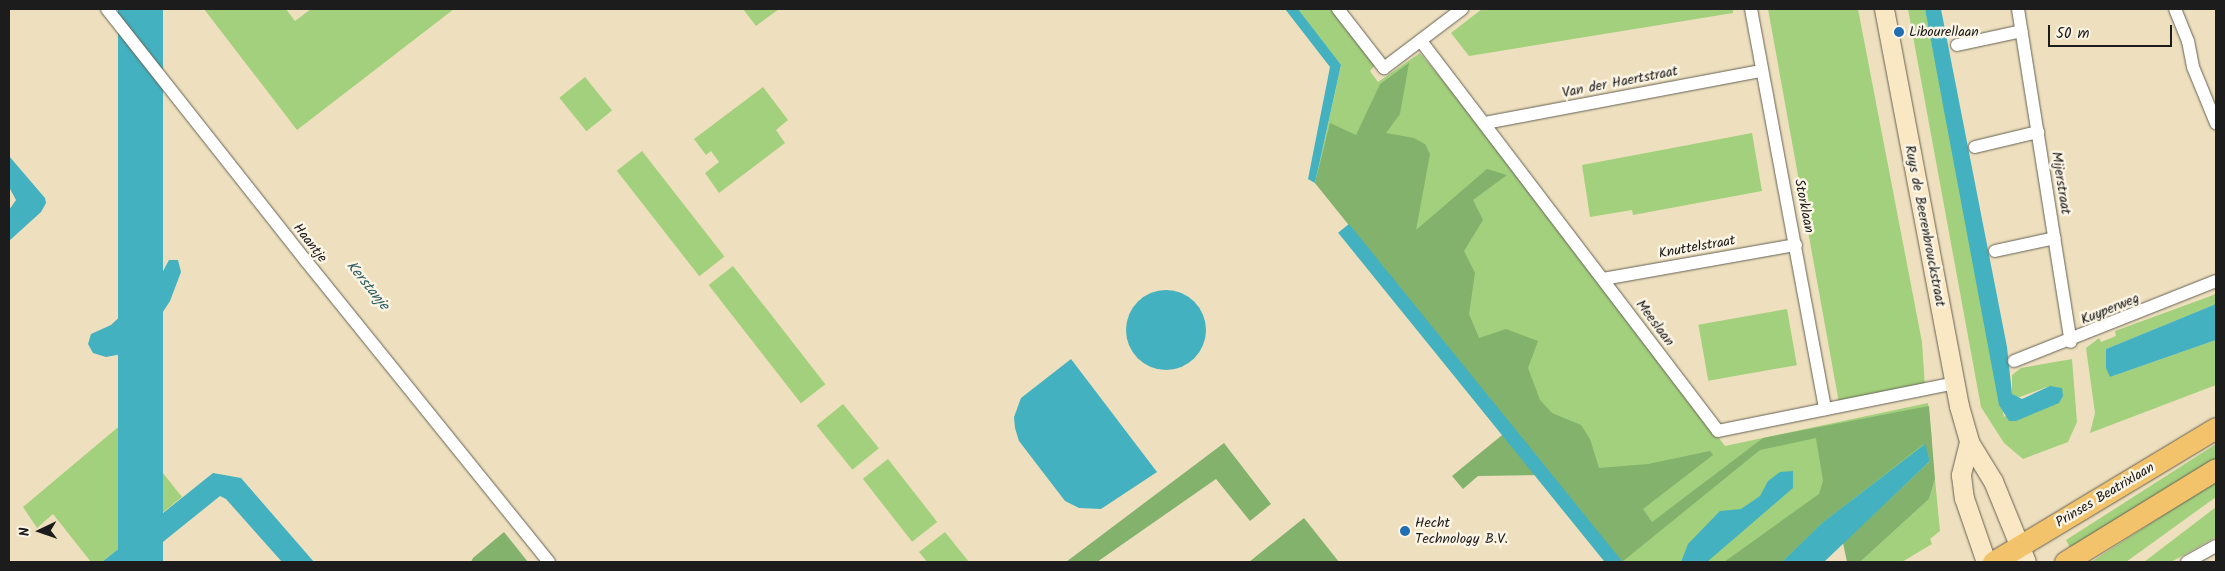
<!DOCTYPE html>
<style>
body{margin:0}
#map{position:relative;width:2225px;height:571px;overflow:hidden;background:#eee0be;font-family:Kalam,sans-serif}
div>[style]{position:absolute}
.green>*{inset:0;background:#a3d07d;transform-origin:0 0}
.forest>*{inset:0;background:#82b26c}
.water>*{inset:0;background:#43b1bf;transform-origin:0 0}
.round{border-radius:50%}
.roads{filter:drop-shadow(0 0 1px #666155) drop-shadow(0 0 1px #666155)}
.minor>*{height:12px;margin:-6px;padding:0 6px;transform-origin:6px;border-radius:6px;background:#fff}
.secondary>*{height:19px;margin:-9.5px;padding:0 9.5px;transform-origin:9.5px;border-radius:9.5px;background:#fae7c3}
.primary>*{height:21px;margin:-10.5px;padding:0 10.5px;transform-origin:10.5px;border-radius:10.5px;background:#f2c36a}
.dots>*{width:14px;height:14px;translate:-50% -50%;box-sizing:border-box;border:2px solid #fcf5e5;border-radius:50%}
span{translate:-50% -50%;white-space:nowrap;text-align:center;line-height:1.15;-webkit-text-stroke:5px #fcf5e5;paint-order:stroke}
.poi-label{font-size:14px;color:#1c1c1c}
.left{translate:0 -50%;text-align:left}
.street-label{font-size:14px;color:#1c1c1c}
.water-label{font-size:15px;color:#2e5f65;font-style:italic}
.frame{position:absolute;inset:0;border:10px solid #1c1c1c;pointer-events:none}
.north{position:absolute;left:15px;top:506px;width:50px;height:50px;-webkit-text-stroke:4px #fcf5e5;paint-order:stroke;rotate:267deg;font-size:14px;font-weight:700;line-height:20px;text-align:center;color:#1c1c1c}
.north::after{content:'';display:block;margin:auto;width:18px;height:22px;background:#1c1c1c;clip-path:polygon(50% 0,100% 100%,50% 72%,0 100%)}
.scale{position:absolute;left:2048px;top:25px;width:124px;height:22px;box-sizing:border-box;border:2px solid #1c1c1c;border-top:0;padding-left:6px;font-size:15px;line-height:18px;white-space:nowrap;color:#1c1c1c;-webkit-text-stroke:4px #fcf5e5;paint-order:stroke}
</style>
<div id="map">
<div class="green">
<div style="clip-path:polygon(204px 9px,286px 9px,295px 21px,311px 9px,454px 9px,297px 130px)"></div>
<div style="clip-path:polygon(743px 9px,779px 9px,756px 26px)"></div>
<div style="clip-path:polygon(1298px 9px,1332px 9px,1375px 65px,1370px 71px,1378px 82px,1420px 53px,1483px 129px,1725px 446px,1928px 403px,1932px 440px,1792px 562px,1619px 562px,1315px 183px,1341px 66px)"></div>
<div style="clip-path:polygon(1482px 9px,1733px 9px,1733px 13px,1469px 56px,1451px 33px)"></div>
<div style="clip-path:polygon(1768px 9px,1858px 9px,1922px 342px,1925px 387px,1839px 403px)"></div>
<div style="clip-path:polygon(1908px 9px,1925px 9px,2004px 417px,2050px 386px,2017px 398px,2012px 394px,2012px 375px,2021px 368px,2072px 359px,2077px 422px,2068px 442px,2023px 459px,2004px 443px,1981px 407px)"></div>
<div style="left:585px;top:77px;width:43px;height:33px;rotate:51deg"></div>
<div style="clip-path:polygon(763px 87px,788px 120px,776px 130px,785px 143px,719px 193px,705px 173px,719px 162px,711px 151px,706px 155px,694px 139px)"></div>
<div style="clip-path:polygon(1752px 133px,1762px 191px,1633px 215px,1632px 210px,1590px 217px,1582px 165px)"></div>
<div style="left:642px;top:151px;width:134px;height:32px;rotate:52deg"></div>
<div style="left:733px;top:266px;width:150px;height:31px;rotate:52deg"></div>
<div style="clip-path:polygon(2216px 294px,2216px 304px,2106px 349px,2106px 356px,2110px 377px,2216px 340px,2216px 385px,2090px 433px,2095px 413px,2086px 348px,2099px 338px,2101px 342px,2116px 336px,2115px 331px)"></div>
<div style="left:1787px;top:309px;width:57px;height:90px;rotate:80deg"></div>
<div style="left:843px;top:404px;width:57px;height:34px;rotate:51deg"></div>
<div style="clip-path:polygon(123px 423px,182px 497px,102px 562px,91px 562px,53px 514px,37px 528px,23px 507px)"></div>
<div style="clip-path:polygon(2216px 444px,2216px 460px,2071px 550px,2066px 540px)"></div>
<div style="left:888px;top:459px;width:80px;height:32px;rotate:52deg"></div>
<div style="clip-path:polygon(1935px 479px,1940px 531px,1930px 539px,1932px 544px,1902px 562px,1860px 562px,1929px 499px)"></div>
<div style="clip-path:polygon(2216px 481px,2216px 497px,2126px 562px,2091px 562px)"></div>
<div style="clip-path:polygon(2216px 507px,2216px 537px,2171px 562px,2144px 562px)"></div>
<div style="clip-path:polygon(945px 532px,969px 562px,927px 562px,919px 552px)"></div>
</div>
<div class="forest">
<div style="clip-path:polygon(1409px 63px,1400px 114px,1386px 133px,1414px 138px,1425px 144px,1430px 154px,1416px 230px,1487px 169px,1507px 175px,1473px 200px,1483px 220px,1464px 251px,1475px 273px,1469px 314px,1479px 338px,1506px 329px,1538px 341px,1528px 368px,1540px 400px,1552px 413px,1581px 425px,1590px 439px,1599px 468px,1648px 464px,1710px 451px,1713px 455px,1643px 509px,1652px 522px,1763px 438px,1929px 406px,1935px 479px,1929px 499px,1860px 562px,1847px 562px,1843px 543px,1930px 461px,1924px 444px,1822px 523px,1782px 562px,1724px 562px,1819px 494px,1823px 481px,1816px 438px,1760px 450px,1622px 562px,1550px 475px,1478px 476px,1463px 489px,1452px 476px,1512px 427px,1315px 183px,1330px 123px,1356px 135px,1380px 84px)"></div>
<div style="clip-path:polygon(1224px 443px,1271px 504px,1250px 521px,1216px 479px,1097px 562px,1066px 562px)"></div>
<div style="clip-path:polygon(1304px 518px,1339px 562px,1249px 562px)"></div>
<div style="clip-path:polygon(504px 532px,528px 562px,471px 562px,473px 558px)"></div>
</div>
<div class="water">
<div style="left:118px;top:9px;width:45px;height:710px"></div>
<div style="clip-path:polygon(1285px 9px,1298px 9px,1341px 65px,1315px 183px,1308px 179px,1330px 67px)"></div>
<div style="clip-path:polygon(1925px 9px,1941px 9px,2007px 347px,2012px 394px,2022px 399px,2050px 386px,2062px 388px,2063px 396px,2059px 403px,2016px 421px,2009px 421px,1999px 405px)"></div>
<div style="clip-path:polygon(9px 156px,45px 198px,46px 203px,41px 212px,9px 241px,9px 210px,16px 200px,9px 187px)"></div>
<div style="left:1349px;top:224px;width:433px;height:14px;rotate:51deg"></div>
<div style="clip-path:polygon(169px 260px,178px 260px,181px 272px,170px 301px,155px 324px,123px 344px,122px 354px,106px 357px,93px 353px,88px 344px,91px 334px,111px 325px,128px 309px,147px 301px)"></div>
<div class="round" style="left:1126px;top:290px;width:80px;height:80px"></div>
<div style="clip-path:polygon(2216px 304px,2216px 340px,2110px 377px,2106px 368px,2106px 349px)"></div>
<div style="clip-path:polygon(1071px 359px,1157px 472px,1101px 509px,1079px 508px,1065px 501px,1019px 441px,1015px 428px,1014px 417px,1021px 398px)"></div>
<div style="clip-path:polygon(1925px 444px,1930px 461px,1824px 562px,1782px 562px,1822px 523px)"></div>
<div style="clip-path:polygon(1793px 471px,1793px 488px,1707px 562px,1681px 562px,1688px 544px,1720px 511px,1741px 509px,1760px 496px,1768px 481px,1780px 472px)"></div>
<div style="clip-path:polygon(213px 473px,241px 478px,314px 562px,282px 562px,226px 499px,220px 496px,138px 562px,102px 562px)"></div>
</div>
<div class="roads">
<div class="minor">
<div style="left:107px;top:9px;width:321px;rotate:51.7deg"></div>
<div style="left:306px;top:261px;width:387px;rotate:51.1deg"></div>
<div style="left:1338px;top:9px;width:75px;rotate:52.1deg"></div>
<div style="left:1384px;top:68px;width:98px;rotate:-37.1deg"></div>
<div style="left:1751px;top:9px;width:407px;rotate:79.5deg"></div>
<div style="left:2018px;top:9px;width:337px;rotate:81deg"></div>
<div style="left:2175px;top:9px;width:35px;rotate:68deg"></div>
<div style="left:2188px;top:41px;width:26px;rotate:79deg"></div>
<div style="left:2193px;top:67px;width:61px;rotate:67.7deg"></div>
<div style="left:1421px;top:41px;width:490px;rotate:52.7deg"></div>
<div style="left:1718px;top:431px;width:242px;rotate:-11.4deg"></div>
<div style="left:1957px;top:45px;width:66px;rotate:-12.2deg"></div>
<div style="left:1485px;top:123px;width:281px;rotate:-10.7deg"></div>
<div style="left:1975px;top:147px;width:65px;rotate:-13.4deg"></div>
<div style="left:1995px;top:251px;width:61px;rotate:-12.2deg"></div>
<div style="left:1603px;top:279px;width:196px;rotate:-10deg"></div>
<div style="left:2014px;top:361px;width:217px;rotate:-21.6deg"></div>
<div style="left:2187px;top:562px;width:33px;rotate:-29deg"></div>
</div>
<div class="secondary">
<div style="left:1884px;top:9px;width:404px;rotate:79.3deg"></div>
<div style="left:1959px;top:406px;width:37px;rotate:74deg"></div>
<div style="left:1969px;top:442px;width:46px;rotate:58.4deg"></div>
<div style="left:1993px;top:481px;width:87px;rotate:67.8deg"></div>
<div style="left:1969px;top:442px;width:34px;rotate:104deg"></div>
<div style="left:1961px;top:475px;width:23px;rotate:83deg"></div>
<div style="left:1964px;top:498px;width:68px;rotate:71deg"></div>
</div>
<div class="primary">
<div style="left:1993px;top:562px;width:260px;rotate:-31deg"></div>
<div style="left:2065px;top:562px;width:177px;rotate:-31.6deg"></div>
</div>
</div>
<div class="dots">
<div style="left:1899px;top:32px;background:#1f6fb2"></div>
<div style="left:1405px;top:531px;background:#1f6fb2"></div>
</div>
<div class="poi-label">
<span class="left" style="left:1909px;top:32px">Libourellaan</span>
<span class="left" style="left:1415px;top:531px">Hecht<br>Technology B.V.</span>
</div>
<div class="street-label">
<span style="left:1620px;top:82px;rotate:-11deg">Van der Haertstraat</span>
<span style="left:2061px;top:183px;rotate:81deg">Mijerstraat</span>
<span style="left:1804px;top:206px;rotate:79deg">Storklaan</span>
<span style="left:1925px;top:226px;rotate:79deg">Ruys de Beerenbrouckstraat</span>
<span style="left:310px;top:243px;rotate:52deg">Haantje</span>
<span style="left:1697px;top:247px;rotate:-10deg">Knuttelstraat</span>
<span style="left:2110px;top:309px;rotate:-22deg">Kuyperweg</span>
<span style="left:1655px;top:323px;rotate:53deg">Meeslaan</span>
<span style="left:2105px;top:495px;rotate:-31deg">Prinses Beatrixlaan</span>
</div>
<div class="water-label">
<span style="left:367px;top:286px;rotate:51deg">Kerstanje</span>
</div>
<div class="frame"></div>
<div class="north">N</div>
<div class="scale">50 m</div>
</div>
